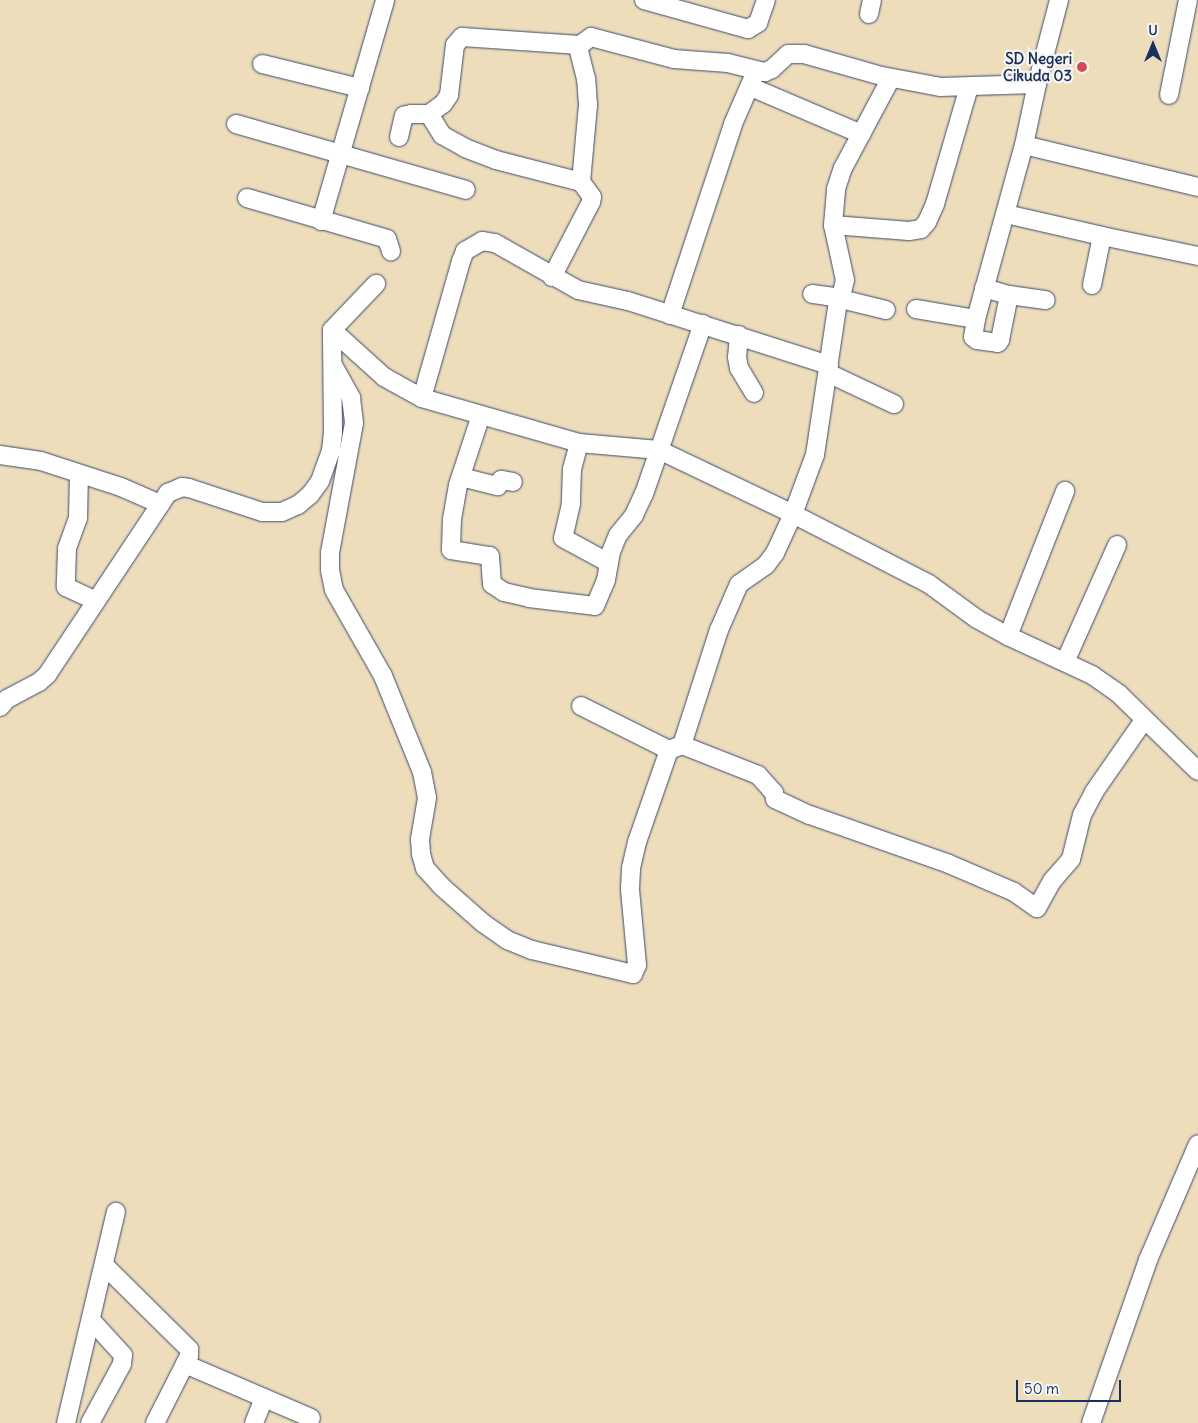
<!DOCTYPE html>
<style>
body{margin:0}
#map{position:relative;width:1198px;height:1423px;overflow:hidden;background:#edb;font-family:Delius,sans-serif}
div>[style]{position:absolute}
.roads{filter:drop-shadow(0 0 1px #3b496c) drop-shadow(0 0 1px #3b496c)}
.minor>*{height:18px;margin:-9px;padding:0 9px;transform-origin:9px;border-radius:9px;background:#fff}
.dots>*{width:14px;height:14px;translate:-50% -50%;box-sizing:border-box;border:2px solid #f6f6f2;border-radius:50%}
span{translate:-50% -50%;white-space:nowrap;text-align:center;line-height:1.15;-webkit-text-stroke:4.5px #f6f6f2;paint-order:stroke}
.poi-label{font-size:15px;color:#1b2f5e;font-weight:700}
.right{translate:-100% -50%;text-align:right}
.north{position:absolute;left:1128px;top:20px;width:50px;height:50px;-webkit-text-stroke:4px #f6f6f2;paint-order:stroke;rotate:0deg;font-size:14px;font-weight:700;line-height:20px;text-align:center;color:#1b2f5e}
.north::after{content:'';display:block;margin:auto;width:18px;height:22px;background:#1b2f5e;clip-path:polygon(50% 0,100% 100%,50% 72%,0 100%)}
.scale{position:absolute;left:1016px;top:1380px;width:105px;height:22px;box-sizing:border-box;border:2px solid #1b2f5e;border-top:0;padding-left:6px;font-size:15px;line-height:18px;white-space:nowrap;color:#1b2f5e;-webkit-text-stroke:4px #f6f6f2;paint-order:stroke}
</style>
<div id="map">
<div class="roads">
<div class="minor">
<div style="left:644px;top:0;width:108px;rotate:15.6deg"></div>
<div style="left:748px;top:29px;width:12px;rotate:-31deg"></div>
<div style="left:758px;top:23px;width:24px;rotate:-71deg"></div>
<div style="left:869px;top:14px;width:14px;rotate:-78deg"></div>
<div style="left:262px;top:64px;width:101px;rotate:13.8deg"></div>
<div style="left:751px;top:87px;width:120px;rotate:23.1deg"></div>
<div style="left:1169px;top:95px;width:97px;rotate:-78.7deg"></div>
<div style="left:429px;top:114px;width:25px;rotate:58deg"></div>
<div style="left:442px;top:135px;width:26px;rotate:29deg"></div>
<div style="left:465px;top:148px;width:33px;rotate:21deg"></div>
<div style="left:496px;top:160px;width:88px;rotate:14.5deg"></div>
<div style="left:236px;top:124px;width:239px;rotate:16deg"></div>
<div style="left:399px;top:137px;width:22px;rotate:-77deg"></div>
<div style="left:404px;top:116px;width:7px;rotate:-16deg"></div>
<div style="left:411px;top:114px;width:18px"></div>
<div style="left:429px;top:114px;width:17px;rotate:-36deg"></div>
<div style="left:443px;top:104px;width:11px;rotate:-56deg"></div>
<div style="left:449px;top:95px;width:50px;rotate:-83.2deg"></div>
<div style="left:455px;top:45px;width:11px;rotate:-49deg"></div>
<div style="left:462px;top:37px;width:118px;rotate:3.9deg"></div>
<div style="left:1024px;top:145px;width:179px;rotate:13.6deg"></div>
<div style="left:247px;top:198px;width:146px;rotate:16.3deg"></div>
<div style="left:387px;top:239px;width:13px;rotate:72deg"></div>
<div style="left:1006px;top:214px;width:98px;rotate:12.9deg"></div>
<div style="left:1102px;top:236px;width:98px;rotate:11.8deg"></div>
<div style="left:321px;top:221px;width:230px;rotate:-73.8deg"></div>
<div style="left:833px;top:225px;width:76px;rotate:4.5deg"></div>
<div style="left:909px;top:231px;width:12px;rotate:-9deg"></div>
<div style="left:921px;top:229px;width:9px;rotate:-49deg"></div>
<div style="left:927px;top:222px;width:20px;rotate:-66deg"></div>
<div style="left:935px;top:204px;width:122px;rotate:-73.8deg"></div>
<div style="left:552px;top:277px;width:85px;rotate:-62.5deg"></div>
<div style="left:591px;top:202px;width:5px;rotate:-79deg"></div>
<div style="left:592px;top:197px;width:19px;rotate:-126deg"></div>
<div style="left:581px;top:182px;width:77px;rotate:-84.8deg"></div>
<div style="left:588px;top:105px;width:26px;rotate:-94deg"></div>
<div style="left:586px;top:79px;width:29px;rotate:-104deg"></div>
<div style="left:579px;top:51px;width:6px;rotate:-81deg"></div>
<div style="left:580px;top:45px;width:14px;rotate:-36deg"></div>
<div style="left:591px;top:37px;width:86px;rotate:14.8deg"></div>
<div style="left:674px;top:59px;width:54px;rotate:4.2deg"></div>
<div style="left:728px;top:63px;width:38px;rotate:14deg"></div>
<div style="left:765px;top:72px;width:8px;rotate:-23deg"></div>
<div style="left:772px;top:69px;width:22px;rotate:-43deg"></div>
<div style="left:788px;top:54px;width:16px"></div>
<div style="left:804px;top:54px;width:81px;rotate:15.8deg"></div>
<div style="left:882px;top:76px;width:59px;rotate:10.7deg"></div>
<div style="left:940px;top:87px;width:97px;rotate:-1.8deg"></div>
<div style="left:1092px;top:285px;width:50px;rotate:-78.5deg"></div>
<div style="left:984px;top:288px;width:26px;rotate:16deg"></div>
<div style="left:1009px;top:295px;width:37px;rotate:8deg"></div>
<div style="left:841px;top:297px;width:5px;rotate:37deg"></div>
<div style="left:845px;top:300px;width:42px;rotate:13.7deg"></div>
<div style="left:837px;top:298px;width:4px;rotate:-14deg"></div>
<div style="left:841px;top:297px;width:17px;rotate:-77deg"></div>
<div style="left:845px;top:280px;width:56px;rotate:-102.3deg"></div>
<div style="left:833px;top:225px;width:36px;rotate:-85deg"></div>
<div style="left:836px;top:189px;width:22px;rotate:-72deg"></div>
<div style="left:843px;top:168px;width:102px;rotate:-61.9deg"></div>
<div style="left:916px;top:309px;width:61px;rotate:9.5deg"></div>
<div style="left:976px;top:319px;width:180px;rotate:-74.6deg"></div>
<div style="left:1024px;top:145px;width:62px;rotate:-78deg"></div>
<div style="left:1037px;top:84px;width:87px;rotate:-75.3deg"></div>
<div style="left:670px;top:315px;width:201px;rotate:-71.7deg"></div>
<div style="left:733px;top:124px;width:58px;rotate:-66.5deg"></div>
<div style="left:976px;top:319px;width:18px;rotate:99deg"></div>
<div style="left:973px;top:337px;width:5px;rotate:37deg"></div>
<div style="left:977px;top:340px;width:21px;rotate:8deg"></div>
<div style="left:998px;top:343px;width:4px;rotate:-56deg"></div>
<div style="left:1000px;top:340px;width:46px;rotate:-78.7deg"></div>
<div style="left:332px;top:330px;width:70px;rotate:42.1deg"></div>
<div style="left:384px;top:377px;width:43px;rotate:28.9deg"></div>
<div style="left:422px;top:398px;width:163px;rotate:16deg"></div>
<div style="left:579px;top:443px;width:80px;rotate:5deg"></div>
<div style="left:659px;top:450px;width:148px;rotate:25.5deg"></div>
<div style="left:793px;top:514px;width:153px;rotate:27.2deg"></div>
<div style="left:929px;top:584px;width:59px;rotate:36.1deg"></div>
<div style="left:977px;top:619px;width:35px;rotate:29deg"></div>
<div style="left:1008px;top:636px;width:93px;rotate:24.9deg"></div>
<div style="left:1092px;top:675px;width:33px;rotate:35deg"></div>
<div style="left:1119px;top:694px;width:110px;rotate:44.3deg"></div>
<div style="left:739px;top:335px;width:22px;rotate:95deg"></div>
<div style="left:737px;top:357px;width:11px;rotate:80deg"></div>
<div style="left:739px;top:368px;width:29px;rotate:59deg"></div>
<div style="left:333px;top:365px;width:38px;rotate:61deg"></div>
<div style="left:351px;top:398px;width:25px;rotate:83deg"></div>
<div style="left:354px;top:423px;width:132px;rotate:100.5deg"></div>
<div style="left:330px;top:553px;width:17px;rotate:90deg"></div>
<div style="left:330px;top:570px;width:20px;rotate:79deg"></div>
<div style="left:334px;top:590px;width:99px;rotate:60.3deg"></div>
<div style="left:383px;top:676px;width:104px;rotate:67.9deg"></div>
<div style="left:422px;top:772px;width:26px;rotate:79deg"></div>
<div style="left:427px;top:798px;width:42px;rotate:99.7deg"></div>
<div style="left:420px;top:839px;width:15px;rotate:86deg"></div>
<div style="left:421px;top:854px;width:15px;rotate:74deg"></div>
<div style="left:425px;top:868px;width:24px;rotate:48deg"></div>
<div style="left:441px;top:886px;width:56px;rotate:41.4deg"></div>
<div style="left:483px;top:923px;width:29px;rotate:35deg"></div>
<div style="left:507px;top:940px;width:27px;rotate:22deg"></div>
<div style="left:532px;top:950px;width:104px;rotate:13.4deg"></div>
<div style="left:633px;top:974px;width:10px;rotate:-66deg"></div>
<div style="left:637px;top:965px;width:76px;rotate:-95.3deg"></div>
<div style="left:630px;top:889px;width:21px;rotate:-87deg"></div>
<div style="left:631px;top:868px;width:27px;rotate:-77deg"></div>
<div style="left:637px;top:842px;width:97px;rotate:-70.8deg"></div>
<div style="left:669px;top:750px;width:14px;rotate:-21deg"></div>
<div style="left:682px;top:745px;width:121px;rotate:-72.2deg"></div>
<div style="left:719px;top:630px;width:50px;rotate:-66.5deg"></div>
<div style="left:739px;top:584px;width:33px;rotate:-35deg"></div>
<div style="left:766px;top:565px;width:15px;rotate:-53deg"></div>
<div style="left:775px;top:553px;width:43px;rotate:-65.2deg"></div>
<div style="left:793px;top:514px;width:63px;rotate:-69.6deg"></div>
<div style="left:815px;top:455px;width:155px;rotate:-81.5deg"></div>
<div style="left:838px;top:302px;width:6px;rotate:-129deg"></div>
<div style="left:834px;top:297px;width:22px;rotate:-172deg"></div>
<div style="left:828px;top:373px;width:73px;rotate:25.2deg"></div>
<div style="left:422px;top:398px;width:142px;rotate:-74.1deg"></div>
<div style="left:461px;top:261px;width:11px;rotate:-68deg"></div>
<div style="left:465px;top:251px;width:20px;rotate:-30deg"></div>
<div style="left:482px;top:241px;width:13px;rotate:9deg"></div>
<div style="left:495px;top:243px;width:95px;rotate:29.5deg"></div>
<div style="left:578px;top:290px;width:51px;rotate:12.4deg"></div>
<div style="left:628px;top:301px;width:211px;rotate:17.7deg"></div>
<div style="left:481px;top:415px;width:74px;rotate:108.2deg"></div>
<div style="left:458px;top:485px;width:35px;rotate:100deg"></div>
<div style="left:452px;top:519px;width:31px;rotate:92deg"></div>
<div style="left:451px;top:550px;width:39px;rotate:9deg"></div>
<div style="left:490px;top:556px;width:28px;rotate:86deg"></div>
<div style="left:492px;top:584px;width:14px;rotate:34deg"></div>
<div style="left:504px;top:592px;width:26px;rotate:13deg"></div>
<div style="left:529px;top:598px;width:66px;rotate:6.9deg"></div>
<div style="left:595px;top:606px;width:28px;rotate:-67deg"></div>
<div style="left:606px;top:580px;width:28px;rotate:-80deg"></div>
<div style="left:611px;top:552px;width:18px;rotate:-68deg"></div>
<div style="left:618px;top:535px;width:26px;rotate:-51deg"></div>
<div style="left:634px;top:515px;width:23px;rotate:-65deg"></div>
<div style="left:644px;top:494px;width:180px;rotate:-70.9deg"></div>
<div style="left:579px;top:443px;width:27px;rotate:105deg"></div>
<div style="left:572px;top:469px;width:35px;rotate:92deg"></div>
<div style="left:571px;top:504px;width:35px;rotate:103deg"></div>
<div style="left:563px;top:538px;width:52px;rotate:28.5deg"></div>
<div style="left:0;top:455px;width:41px;rotate:8.3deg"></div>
<div style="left:41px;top:461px;width:84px;rotate:18deg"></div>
<div style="left:121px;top:487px;width:43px;rotate:23.6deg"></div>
<div style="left:79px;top:474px;width:44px;rotate:91.3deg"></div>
<div style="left:78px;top:518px;width:33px;rotate:110deg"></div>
<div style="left:67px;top:549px;width:38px;rotate:92deg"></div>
<div style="left:66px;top:587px;width:33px;rotate:25deg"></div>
<div style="left:461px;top:477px;width:38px;rotate:14deg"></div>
<div style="left:498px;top:486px;width:7px;rotate:-63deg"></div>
<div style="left:501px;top:480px;width:12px;rotate:9deg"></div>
<div style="left:1008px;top:636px;width:156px;rotate:-68.5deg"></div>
<div style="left:1065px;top:662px;width:128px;rotate:-66deg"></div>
<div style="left:581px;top:706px;width:98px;rotate:26.6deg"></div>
<div style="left:0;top:707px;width:11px;rotate:-49deg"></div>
<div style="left:7px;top:699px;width:36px;rotate:-28deg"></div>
<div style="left:39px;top:682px;width:11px;rotate:-41deg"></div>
<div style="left:47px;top:675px;width:219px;rotate:-56.4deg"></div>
<div style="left:168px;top:493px;width:15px;rotate:-23deg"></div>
<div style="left:182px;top:487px;width:7px;rotate:8deg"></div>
<div style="left:189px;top:488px;width:77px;rotate:18.2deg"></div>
<div style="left:262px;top:512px;width:20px"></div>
<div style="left:282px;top:512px;width:17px;rotate:-24deg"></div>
<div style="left:298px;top:505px;width:16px;rotate:-40deg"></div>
<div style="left:310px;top:495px;width:17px;rotate:-54deg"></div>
<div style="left:320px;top:481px;width:32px;rotate:-70deg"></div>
<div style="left:331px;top:451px;width:18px;rotate:-84deg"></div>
<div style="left:333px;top:433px;width:103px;rotate:-90.6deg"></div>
<div style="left:332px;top:330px;width:64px;rotate:-46.3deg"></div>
<div style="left:682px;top:745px;width:82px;rotate:21.5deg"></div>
<div style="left:758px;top:775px;width:24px;rotate:48deg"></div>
<div style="left:774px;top:793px;width:6px;rotate:81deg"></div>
<div style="left:775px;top:799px;width:38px;rotate:25deg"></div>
<div style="left:810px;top:815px;width:147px;rotate:19.4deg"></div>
<div style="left:949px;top:864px;width:71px;rotate:23.3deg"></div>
<div style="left:1014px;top:892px;width:28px;rotate:35deg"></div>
<div style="left:1037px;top:908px;width:31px;rotate:-61deg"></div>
<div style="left:1052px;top:881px;width:29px;rotate:-49deg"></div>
<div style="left:1071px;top:859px;width:45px;rotate:-76deg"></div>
<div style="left:1082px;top:815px;width:26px;rotate:-62deg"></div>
<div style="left:1094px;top:792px;width:88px;rotate:-55.2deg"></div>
<div style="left:104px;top:1265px;width:120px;rotate:44.7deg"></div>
<div style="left:189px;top:1349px;width:7px;rotate:90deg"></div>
<div style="left:189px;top:1356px;width:75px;rotate:116.9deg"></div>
<div style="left:185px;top:1364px;width:137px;rotate:23.2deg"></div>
<div style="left:66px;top:1423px;width:217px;rotate:-76.7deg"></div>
<div style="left:90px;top:1423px;width:67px;rotate:-61.5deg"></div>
<div style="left:122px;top:1364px;width:9px;rotate:-84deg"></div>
<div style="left:123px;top:1355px;width:46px;rotate:-132.4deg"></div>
<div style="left:254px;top:1423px;width:27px;rotate:-68deg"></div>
<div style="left:1091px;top:1423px;width:173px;rotate:-70.7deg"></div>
<div style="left:1148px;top:1260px;width:126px;rotate:-66.7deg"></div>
</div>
</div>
<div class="dots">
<div style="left:1082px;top:67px;background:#d1495b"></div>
</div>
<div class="poi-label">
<span class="right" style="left:1072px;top:67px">SD Negeri<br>Cikuda 03</span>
</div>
<div class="north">U</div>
<div class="scale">50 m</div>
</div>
